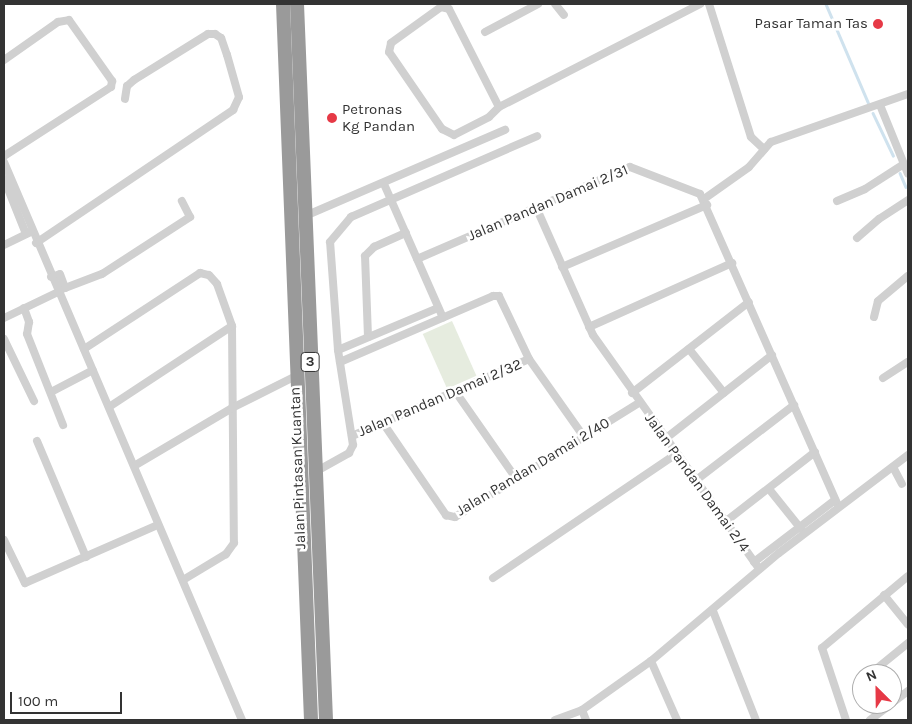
<!DOCTYPE html>
<style>
body{margin:0}
#map{position:relative;width:912px;height:724px;overflow:hidden;background:#fff;font-family:Karla,sans-serif}
div>[style]{position:absolute}
.green>*{inset:0;background:#e6ecdf;transform-origin:0 0}
.stream>*{height:2.5px;margin:-1.25px;padding:0 1.25px;transform-origin:1.25px;border-radius:1.25px;background:#cfe2ee}
.street>*{height:8px;margin:-4px;padding:0 4px;transform-origin:4px;border-radius:4px;background:#d0d0d0}
.highway>*{height:14px;margin:-7px;padding:0 7px;transform-origin:7px;border-radius:7px;background:#9a9a9a}
.dots>*{width:14px;height:14px;translate:-50% -50%;box-sizing:border-box;border:2px solid #fff;border-radius:50%}
span{translate:-50% -50%;white-space:nowrap;text-align:center;line-height:1.15;-webkit-text-stroke:5px #fff;paint-order:stroke}
.shield-label span{padding:1px 4px;background:#fff;border:1px solid;border-radius:4px;-webkit-text-stroke-width:0}
.shield-label{font-size:14px;color:#333;font-weight:700}
.poi-label{font-size:15px;color:#333}
.right{translate:-100% -50%;text-align:right}
.left{translate:0 -50%;text-align:left}
.street-label{font-size:15px;color:#333}
.frame{position:absolute;inset:0;border:5px solid #333;pointer-events:none}
.north{position:absolute;left:852px;top:664px;width:50px;height:50px;box-sizing:border-box;background:#fff;border:1px solid #adadad;border-radius:50%;rotate:337deg;font-size:14px;font-weight:700;line-height:20px;text-align:center;color:#333}
.north::after{content:'';display:block;margin:auto;width:18px;height:22px;background:#e63946;clip-path:polygon(50% 0,100% 100%,50% 72%,0 100%)}
.scale{position:absolute;left:10px;top:692px;width:112px;height:22px;box-sizing:border-box;border:2px solid #333;border-top:0;padding-left:6px;font-size:15px;line-height:18px;white-space:nowrap;color:#333;-webkit-text-stroke:4px #fff;paint-order:stroke}
</style>
<div id="map">
<div class="green">
<div style="left:452px;top:321px;width:60px;height:32px;rotate:66deg"></div>
</div>
<div class="stream">
<div style="left:826px;top:4px;width:107px;rotate:66.8deg"></div>
<div style="left:873px;top:113px;width:47px;rotate:64.5deg"></div>
<div style="left:900px;top:173px;width:15px;rotate:67deg"></div>
</div>
<div class="street">
<div style="left:555px;top:4px;width:14px;rotate:51deg"></div>
<div style="left:709px;top:4px;width:139px;rotate:72.5deg"></div>
<div style="left:751px;top:137px;width:18px;rotate:43deg"></div>
<div style="left:485px;top:32px;width:60px;rotate:-27.8deg"></div>
<div style="left:4px;top:60px;width:66px;rotate:-35.1deg"></div>
<div style="left:58px;top:22px;width:11px;rotate:-10deg"></div>
<div style="left:69px;top:20px;width:75px;rotate:54.8deg"></div>
<div style="left:112px;top:81px;width:6px;rotate:99deg"></div>
<div style="left:111px;top:87px;width:127px;rotate:147.2deg"></div>
<div style="left:880px;top:105px;width:74px;rotate:67.9deg"></div>
<div style="left:454px;top:135px;width:13px;rotate:-153deg"></div>
<div style="left:442px;top:129px;width:93px;rotate:-124.5deg"></div>
<div style="left:389px;top:52px;width:9px;rotate:-77deg"></div>
<div style="left:391px;top:43px;width:62px;rotate:-35.8deg"></div>
<div style="left:441px;top:7px;width:8px;rotate:14deg"></div>
<div style="left:449px;top:9px;width:110px;rotate:63deg"></div>
<div style="left:454px;top:135px;width:39px;rotate:-27deg"></div>
<div style="left:489px;top:117px;width:14px;rotate:-45deg"></div>
<div style="left:499px;top:107px;width:226px;rotate:-27.1deg"></div>
<div style="left:4px;top:162px;width:607px;rotate:66.9deg"></div>
<div style="left:4px;top:179px;width:59px;rotate:68.2deg"></div>
<div style="left:384px;top:184px;width:146px;rotate:66.2deg"></div>
<div style="left:704px;top:199px;width:55px;rotate:-35.4deg"></div>
<div style="left:749px;top:167px;width:33px;rotate:-49deg"></div>
<div style="left:771px;top:142px;width:145px;rotate:-19.3deg"></div>
<div style="left:837px;top:201px;width:30px;rotate:-23deg"></div>
<div style="left:865px;top:189px;width:46px;rotate:-32.7deg"></div>
<div style="left:536px;top:207px;width:140px;rotate:66deg"></div>
<div style="left:593px;top:335px;width:287px;rotate:54.6deg"></div>
<div style="left:305px;top:216px;width:218px;rotate:-23.3deg"></div>
<div style="left:857px;top:238px;width:29px;rotate:-41deg"></div>
<div style="left:879px;top:219px;width:35px;rotate:-33deg"></div>
<div style="left:36px;top:243px;width:238px;rotate:-34deg"></div>
<div style="left:233px;top:110px;width:14px;rotate:-65deg"></div>
<div style="left:239px;top:97px;width:44px;rotate:-105.9deg"></div>
<div style="left:227px;top:55px;width:18px;rotate:-109deg"></div>
<div style="left:221px;top:38px;width:7px;rotate:-146deg"></div>
<div style="left:215px;top:34px;width:7px;rotate:180deg"></div>
<div style="left:208px;top:34px;width:87px;rotate:148.1deg"></div>
<div style="left:134px;top:80px;width:9px;rotate:139deg"></div>
<div style="left:127px;top:86px;width:13px;rotate:99deg"></div>
<div style="left:4px;top:245px;width:30px;rotate:-26deg"></div>
<div style="left:417px;top:259px;width:232px;rotate:-23.4deg"></div>
<div style="left:630px;top:167px;width:75px;rotate:21.1deg"></div>
<div style="left:700px;top:194px;width:342px;rotate:66.1deg"></div>
<div style="left:562px;top:267px;width:158px;rotate:-23.2deg"></div>
<div style="left:51px;top:277px;width:9px;rotate:-18deg"></div>
<div style="left:60px;top:274px;width:15px;rotate:70deg"></div>
<div style="left:65px;top:288px;width:40px;rotate:-21deg"></div>
<div style="left:102px;top:274px;width:105px;rotate:-32.9deg"></div>
<div style="left:190px;top:217px;width:18px;rotate:-117deg"></div>
<div style="left:24px;top:308px;width:15px;rotate:70deg"></div>
<div style="left:29px;top:322px;width:12px;rotate:99deg"></div>
<div style="left:27px;top:334px;width:98px;rotate:68.4deg"></div>
<div style="left:874px;top:317px;width:16px;rotate:-76deg"></div>
<div style="left:878px;top:301px;width:39px;rotate:-40deg"></div>
<div style="left:4px;top:318px;width:60px;rotate:-25.7deg"></div>
<div style="left:589px;top:327px;width:157px;rotate:-24.1deg"></div>
<div style="left:368px;top:337px;width:81px;rotate:-92.1deg"></div>
<div style="left:365px;top:256px;width:13px;rotate:-45deg"></div>
<div style="left:374px;top:247px;width:35px;rotate:-24deg"></div>
<div style="left:4px;top:339px;width:69px;rotate:64.2deg"></div>
<div style="left:84px;top:349px;width:139px;rotate:-33.2deg"></div>
<div style="left:200px;top:273px;width:9px;rotate:13deg"></div>
<div style="left:209px;top:275px;width:12px;rotate:48deg"></div>
<div style="left:217px;top:284px;width:45px;rotate:70.3deg"></div>
<div style="left:232px;top:326px;width:217px;rotate:89.5deg"></div>
<div style="left:234px;top:543px;width:14px;rotate:126deg"></div>
<div style="left:226px;top:554px;width:50px;rotate:148.8deg"></div>
<div style="left:689px;top:349px;width:56px;rotate:51.5deg"></div>
<div style="left:338px;top:350px;width:108px;rotate:-22.8deg"></div>
<div style="left:340px;top:362px;width:167px;rotate:-23.3deg"></div>
<div style="left:493px;top:296px;width:6px"></div>
<div style="left:499px;top:296px;width:70px;rotate:64.5deg"></div>
<div style="left:529px;top:359px;width:95px;rotate:54.8deg"></div>
<div style="left:883px;top:378px;width:30px;rotate:-33deg"></div>
<div style="left:455px;top:391px;width:108px;rotate:55.1deg"></div>
<div style="left:51px;top:392px;width:47px;rotate:-27.6deg"></div>
<div style="left:632px;top:393px;width:148px;rotate:-37.9deg"></div>
<div style="left:109px;top:407px;width:147px;rotate:-33.4deg"></div>
<div style="left:383px;top:423px;width:112px;rotate:55.6deg"></div>
<div style="left:446px;top:515px;width:9px;rotate:13deg"></div>
<div style="left:455px;top:517px;width:216px;rotate:-31.8deg"></div>
<div style="left:352px;top:436px;width:193px;rotate:-23.5deg"></div>
<div style="left:665px;top:439px;width:136px;rotate:-38.1deg"></div>
<div style="left:37px;top:441px;width:126px;rotate:67.1deg"></div>
<div style="left:134px;top:466px;width:114px;rotate:-30.6deg"></div>
<div style="left:232px;top:408px;width:72px;rotate:-26.6deg"></div>
<div style="left:893px;top:467px;width:19px;rotate:62deg"></div>
<div style="left:315px;top:472px;width:39px;rotate:-29deg"></div>
<div style="left:349px;top:453px;width:9px;rotate:-63deg"></div>
<div style="left:353px;top:445px;width:96px;rotate:-99deg"></div>
<div style="left:338px;top:350px;width:108px;rotate:-94.2deg"></div>
<div style="left:330px;top:242px;width:33px;rotate:-50deg"></div>
<div style="left:351px;top:217px;width:203px;rotate:-23.5deg"></div>
<div style="left:695px;top:481px;width:125px;rotate:-37.5deg"></div>
<div style="left:769px;top:489px;width:51px;rotate:51.3deg"></div>
<div style="left:725px;top:522px;width:114px;rotate:-37.9deg"></div>
<div style="left:4px;top:540px;width:48px;rotate:64deg"></div>
<div style="left:25px;top:583px;width:145px;rotate:-23.6deg"></div>
<div style="left:754px;top:562px;width:102px;rotate:-37.4deg"></div>
<div style="left:493px;top:578px;width:221px;rotate:-34.1deg"></div>
<div style="left:884px;top:595px;width:38px;rotate:51deg"></div>
<div style="left:713px;top:611px;width:117px;rotate:68.5deg"></div>
<div style="left:651px;top:661px;width:64px;rotate:66.2deg"></div>
<div style="left:870px;top:674px;width:49px;rotate:-39.2deg"></div>
<div style="left:892px;top:703px;width:20px;rotate:-37deg"></div>
<div style="left:582px;top:710px;width:11px;rotate:68deg"></div>
<div style="left:555px;top:720px;width:29px;rotate:-20deg"></div>
<div style="left:582px;top:710px;width:85px;rotate:-35.4deg"></div>
<div style="left:651px;top:661px;width:167px;rotate:-40.2deg"></div>
<div style="left:779px;top:553px;width:162px;rotate:-37.2deg"></div>
<div style="left:846px;top:720px;width:76px;rotate:-108.4deg"></div>
<div style="left:822px;top:648px;width:112px;rotate:-39.9deg"></div>
<div style="left:870px;top:720px;width:26px;rotate:-37deg"></div>
</div>
<div class="highway">
<div style="left:283px;top:4px;width:717px;rotate:87.76deg"></div>
<div style="left:297px;top:4px;width:717px;rotate:87.68deg"></div>
</div>
<div class="dots">
<div style="left:878px;top:24px;background:#e63946"></div>
<div style="left:332px;top:118px;background:#e63946"></div>
</div>
<div class="shield-label">
<span style="left:310px;top:362px">3</span>
</div>
<div class="poi-label">
<span class="right" style="left:868px;top:24px">Pasar Taman Tas</span>
<span class="left" style="left:342px;top:118px">Petronas<br>Kg Pandan</span>
</div>
<div class="street-label">
<span style="left:548px;top:203px;rotate:-23deg">Jalan Pandan Damai 2/31</span>
<span style="left:440px;top:398px;rotate:-23deg">Jalan Pandan Damai 2/32</span>
<span style="left:533px;top:467px;rotate:-31deg">Jalan Pandan Damai 2/40</span>
<span style="left:298px;top:468px;rotate:-92deg">Jalan Pintasan Kuantan</span>
<span style="left:697px;top:483px;rotate:54deg">Jalan Pandan Damai 2/4</span>
</div>
<div class="frame"></div>
<div class="north">N</div>
<div class="scale">100 m</div>
</div>
